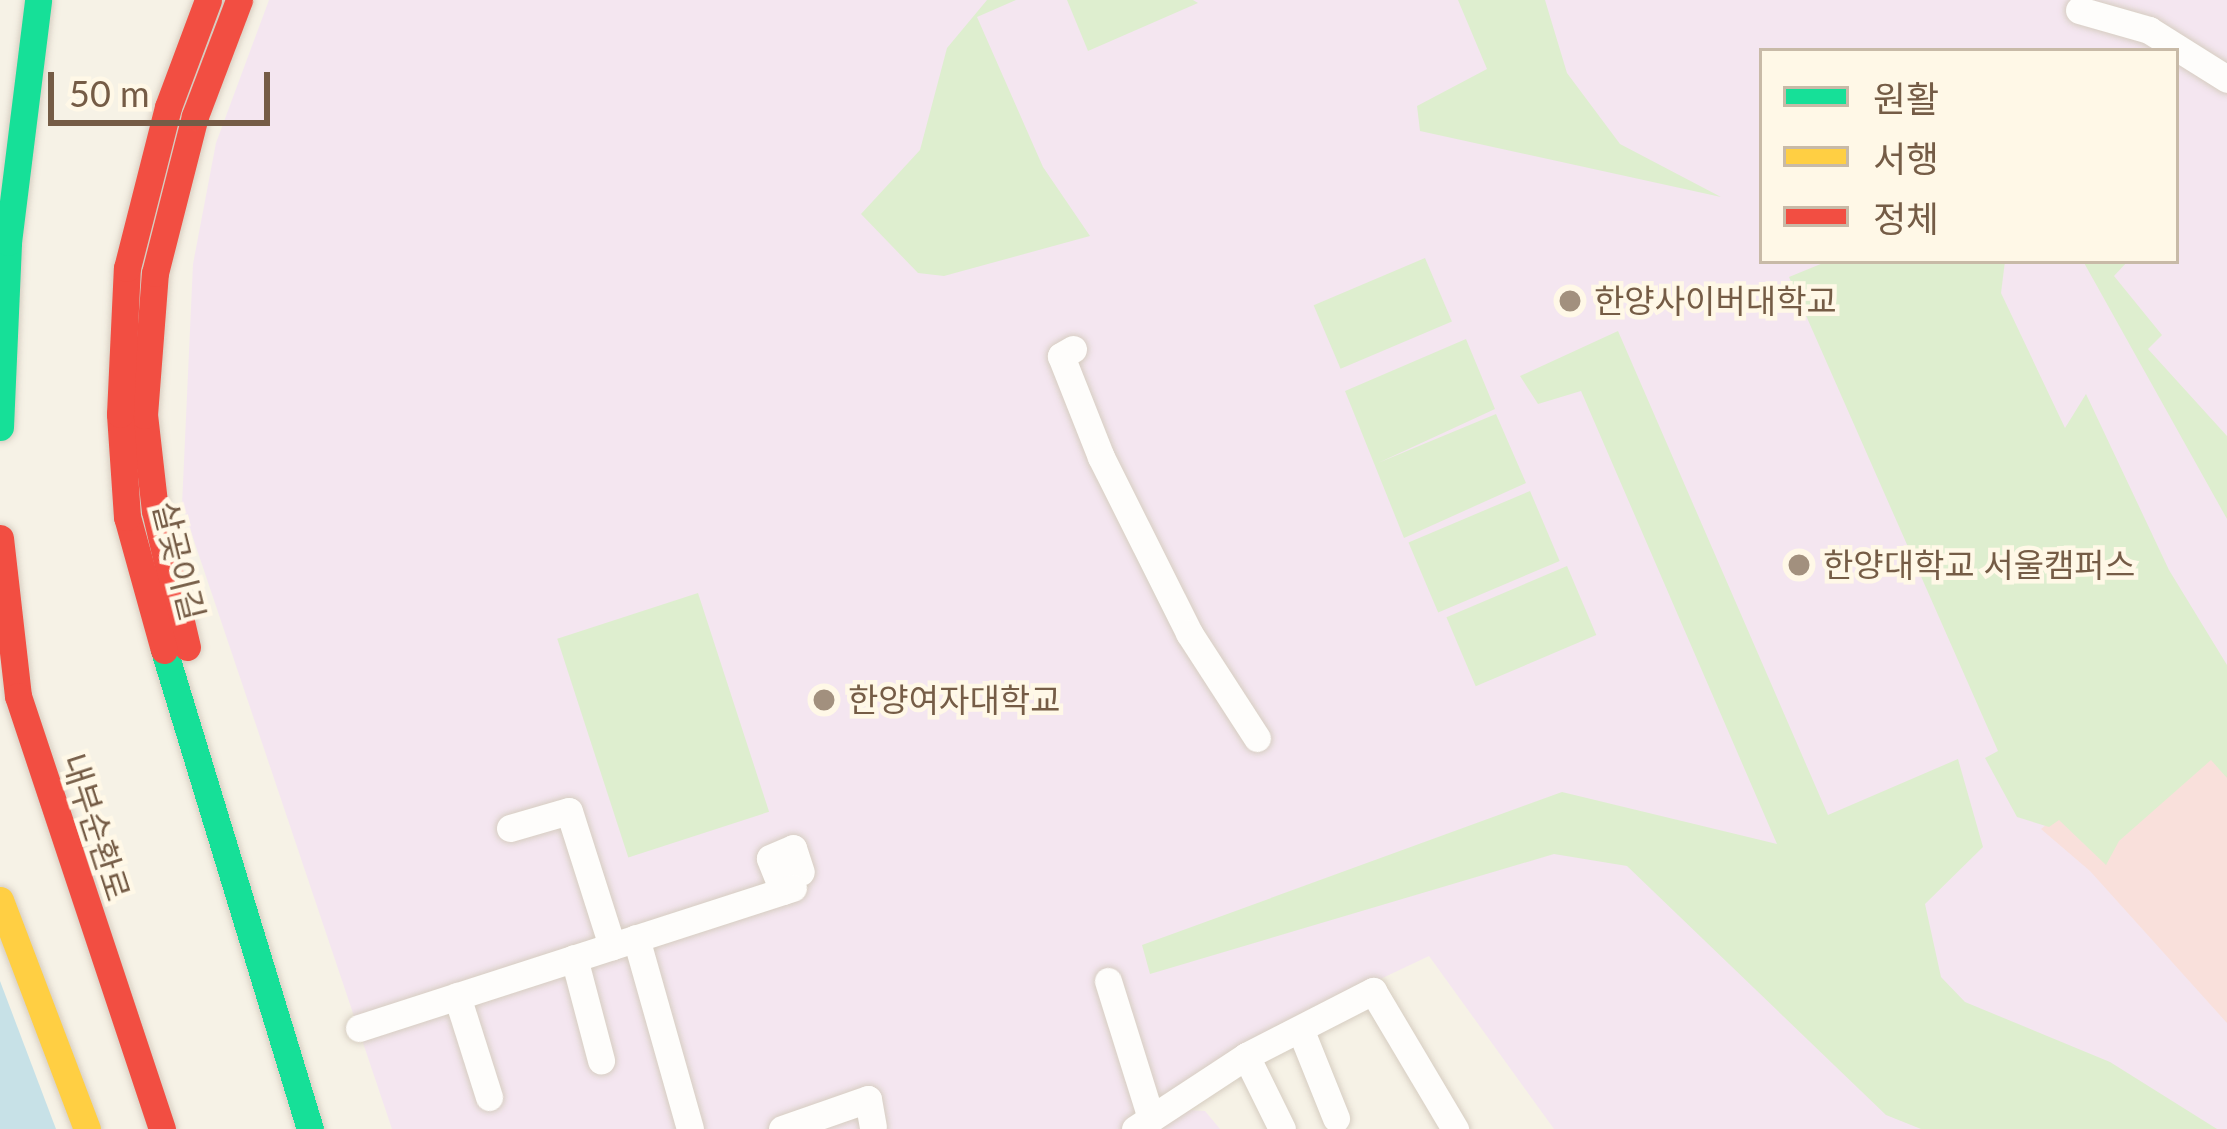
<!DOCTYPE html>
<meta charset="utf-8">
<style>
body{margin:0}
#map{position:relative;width:2227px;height:1129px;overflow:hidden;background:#f6f2e6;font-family:Lato,"Noto Sans KR",sans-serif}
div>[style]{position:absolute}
.education>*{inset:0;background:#f4e6f0}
.medical>*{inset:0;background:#f9e0db}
.green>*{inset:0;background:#deeecf;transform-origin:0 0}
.water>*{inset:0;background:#c7e1e7}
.roads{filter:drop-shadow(0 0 3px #d6cdc1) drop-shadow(0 0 3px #d6cdc1)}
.street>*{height:27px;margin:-13.5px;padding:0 13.5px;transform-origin:13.5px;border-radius:13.5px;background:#fefdfb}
.fast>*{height:27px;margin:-13.5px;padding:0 13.5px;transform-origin:13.5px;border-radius:13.5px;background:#16e098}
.slow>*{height:27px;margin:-13.5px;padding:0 13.5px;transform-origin:13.5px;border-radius:13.5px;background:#ffcf43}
.jam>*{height:27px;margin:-13.5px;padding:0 13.5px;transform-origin:13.5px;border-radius:13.5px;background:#f24e42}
.dots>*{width:33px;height:33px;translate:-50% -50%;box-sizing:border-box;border:6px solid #fff8e7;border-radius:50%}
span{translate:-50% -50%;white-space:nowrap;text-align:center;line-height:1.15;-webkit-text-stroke:9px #fff8e7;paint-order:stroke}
.poi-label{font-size:33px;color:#755c46}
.left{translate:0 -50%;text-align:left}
.street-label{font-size:33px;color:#755c46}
.legend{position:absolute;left:1759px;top:48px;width:420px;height:216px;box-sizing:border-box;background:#fff8e7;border:3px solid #c8baa7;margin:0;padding:15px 21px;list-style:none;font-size:36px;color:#755c46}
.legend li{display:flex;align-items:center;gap:24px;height:60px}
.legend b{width:60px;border:3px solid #c8baa7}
.scale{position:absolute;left:48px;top:72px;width:222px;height:54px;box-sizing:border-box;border:6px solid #755c46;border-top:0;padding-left:15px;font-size:36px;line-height:42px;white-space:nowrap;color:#755c46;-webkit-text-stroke:9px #fff8e7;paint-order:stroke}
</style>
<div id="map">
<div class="education">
<div style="clip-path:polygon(evenodd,269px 0,2227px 0,2227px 1129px,1554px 1129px,1429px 956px,1241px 1045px,1156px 1108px,1205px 1111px,1220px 1129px,392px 1129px,182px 505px,193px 264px,216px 143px,269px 0,1762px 51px,2176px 51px,2176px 261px,1762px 261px,1762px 51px)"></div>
</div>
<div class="medical">
<div style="clip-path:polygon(2227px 721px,2227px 1023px,2090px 871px,2041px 829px,2108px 777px)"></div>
</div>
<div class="green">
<div style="clip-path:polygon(987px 0,1016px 0,977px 17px,1043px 167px,1090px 236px,944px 276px,918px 273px,861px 214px,920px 150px,947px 48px)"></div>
<div style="clip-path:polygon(1067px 0,1193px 0,1198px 3px,1088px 51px)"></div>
<div style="clip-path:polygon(1458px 0,1545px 0,1567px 73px,1620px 144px,1721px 197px,1420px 131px,1417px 106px,1487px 69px)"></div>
<div style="left:1425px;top:258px;width:69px;height:121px;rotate:67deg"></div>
<div style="clip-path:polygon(1828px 261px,2005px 261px,2001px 293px,2065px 428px,2086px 394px,2169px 570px,2227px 665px,2227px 778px,2211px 760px,2119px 841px,2106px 865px,2059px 820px,2049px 827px,2017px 817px,1985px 758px,1998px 751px,1789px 277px)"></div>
<div style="clip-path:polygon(2083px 261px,2128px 261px,2114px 276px,2162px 335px,2148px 349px,2227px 436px,2227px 519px)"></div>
<div style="clip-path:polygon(1618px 331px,1828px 815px,1958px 759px,1983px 847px,1925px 904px,1941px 977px,1965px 1002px,2110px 1062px,2217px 1129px,1921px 1129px,1886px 1115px,1627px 866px,1554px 854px,1150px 974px,1142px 945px,1562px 792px,1777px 844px,1581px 391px,1538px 404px,1520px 376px)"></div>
<div style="clip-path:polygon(1466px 339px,1495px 409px,1378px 463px,1496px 414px,1526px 483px,1404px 538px,1345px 391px)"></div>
<div style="left:1530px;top:491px;width:76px;height:132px;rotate:67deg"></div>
<div style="left:1567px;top:566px;width:75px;height:131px;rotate:67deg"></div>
<div style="left:698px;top:593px;width:230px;height:148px;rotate:72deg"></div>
</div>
<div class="water">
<div style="clip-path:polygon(0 981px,56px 1129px,0 1129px)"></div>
</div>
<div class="roads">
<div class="street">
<div style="left:2079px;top:10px;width:73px;rotate:15.9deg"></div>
<div style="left:2149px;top:30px;width:92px;rotate:32.1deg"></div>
<div style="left:1073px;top:349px;width:14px;rotate:150deg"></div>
<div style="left:1061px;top:356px;width:109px;rotate:68.4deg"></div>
<div style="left:1101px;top:457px;width:197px;rotate:63.4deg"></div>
<div style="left:1189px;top:633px;width:125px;rotate:57.1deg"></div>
<div style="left:510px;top:828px;width:61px;rotate:-16.1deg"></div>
<div style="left:569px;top:811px;width:142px;rotate:72.3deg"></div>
<div style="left:783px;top:891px;width:35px;rotate:-112deg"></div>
<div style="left:770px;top:858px;width:25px;rotate:-23deg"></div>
<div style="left:793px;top:848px;width:25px;rotate:72deg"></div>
<div style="left:636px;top:938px;width:198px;rotate:74.2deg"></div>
<div style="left:574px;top:958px;width:106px;rotate:75.2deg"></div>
<div style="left:1108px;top:981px;width:144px;rotate:72.6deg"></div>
<div style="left:457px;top:996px;width:106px;rotate:72.4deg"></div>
<div style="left:359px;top:1028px;width:456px;rotate:-17.9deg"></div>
<div style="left:1301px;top:1031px;width:94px;rotate:68.1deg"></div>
<div style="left:1246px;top:1056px;width:81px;rotate:63.7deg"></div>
<div style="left:782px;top:1129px;width:91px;rotate:-19.2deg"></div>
<div style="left:868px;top:1099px;width:28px;rotate:80deg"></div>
<div style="left:1135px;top:1129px;width:133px;rotate:-33.3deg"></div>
<div style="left:1246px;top:1056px;width:143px;rotate:-27.1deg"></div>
<div style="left:1373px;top:991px;width:161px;rotate:59.3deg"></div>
</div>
<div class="fast">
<div style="left:0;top:427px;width:185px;rotate:-87.5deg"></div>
<div style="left:8px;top:242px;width:244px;rotate:-82.9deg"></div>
<div style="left:164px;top:650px;width:501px;rotate:73.05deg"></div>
</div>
<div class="slow">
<div style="left:0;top:900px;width:245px;rotate:69.2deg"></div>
</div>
<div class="jam">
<div style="left:0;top:538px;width:159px;rotate:83.5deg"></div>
<div style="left:18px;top:696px;width:456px;rotate:71.6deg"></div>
<div style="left:187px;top:647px;width:140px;rotate:-103.2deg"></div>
<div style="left:155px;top:511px;width:97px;rotate:-96.5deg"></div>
<div style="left:144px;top:415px;width:142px;rotate:-85.6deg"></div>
<div style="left:155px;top:273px;width:162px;rotate:-75.7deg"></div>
<div style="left:195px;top:116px;width:124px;rotate:-69.2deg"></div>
<div style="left:164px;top:650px;width:138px;rotate:-105.5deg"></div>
<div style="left:127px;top:517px;width:103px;rotate:-93.9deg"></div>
<div style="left:120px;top:414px;width:146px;rotate:-87.3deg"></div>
<div style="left:127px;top:268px;width:166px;rotate:-75.7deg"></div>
<div style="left:168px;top:107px;width:114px;rotate:-69.5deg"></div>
</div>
</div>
<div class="dots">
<div style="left:1570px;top:301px;background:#a2907e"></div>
<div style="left:1799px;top:565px;background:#a2907e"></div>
<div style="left:824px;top:700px;background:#a2907e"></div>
</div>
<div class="poi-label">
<span class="left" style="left:1594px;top:301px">한양사이버대학교</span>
<span class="left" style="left:1823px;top:565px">한양대학교 서울캠퍼스</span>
<span class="left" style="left:848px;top:700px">한양여자대학교</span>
</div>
<div class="street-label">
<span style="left:179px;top:561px;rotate:76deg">살곶이길</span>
<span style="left:96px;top:827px;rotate:72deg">내부순환로</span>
</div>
<ul class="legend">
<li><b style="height:15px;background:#16e098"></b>원활</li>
<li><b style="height:15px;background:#ffcf43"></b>서행</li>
<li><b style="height:15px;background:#f24e42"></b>정체</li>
</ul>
<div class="scale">50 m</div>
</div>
